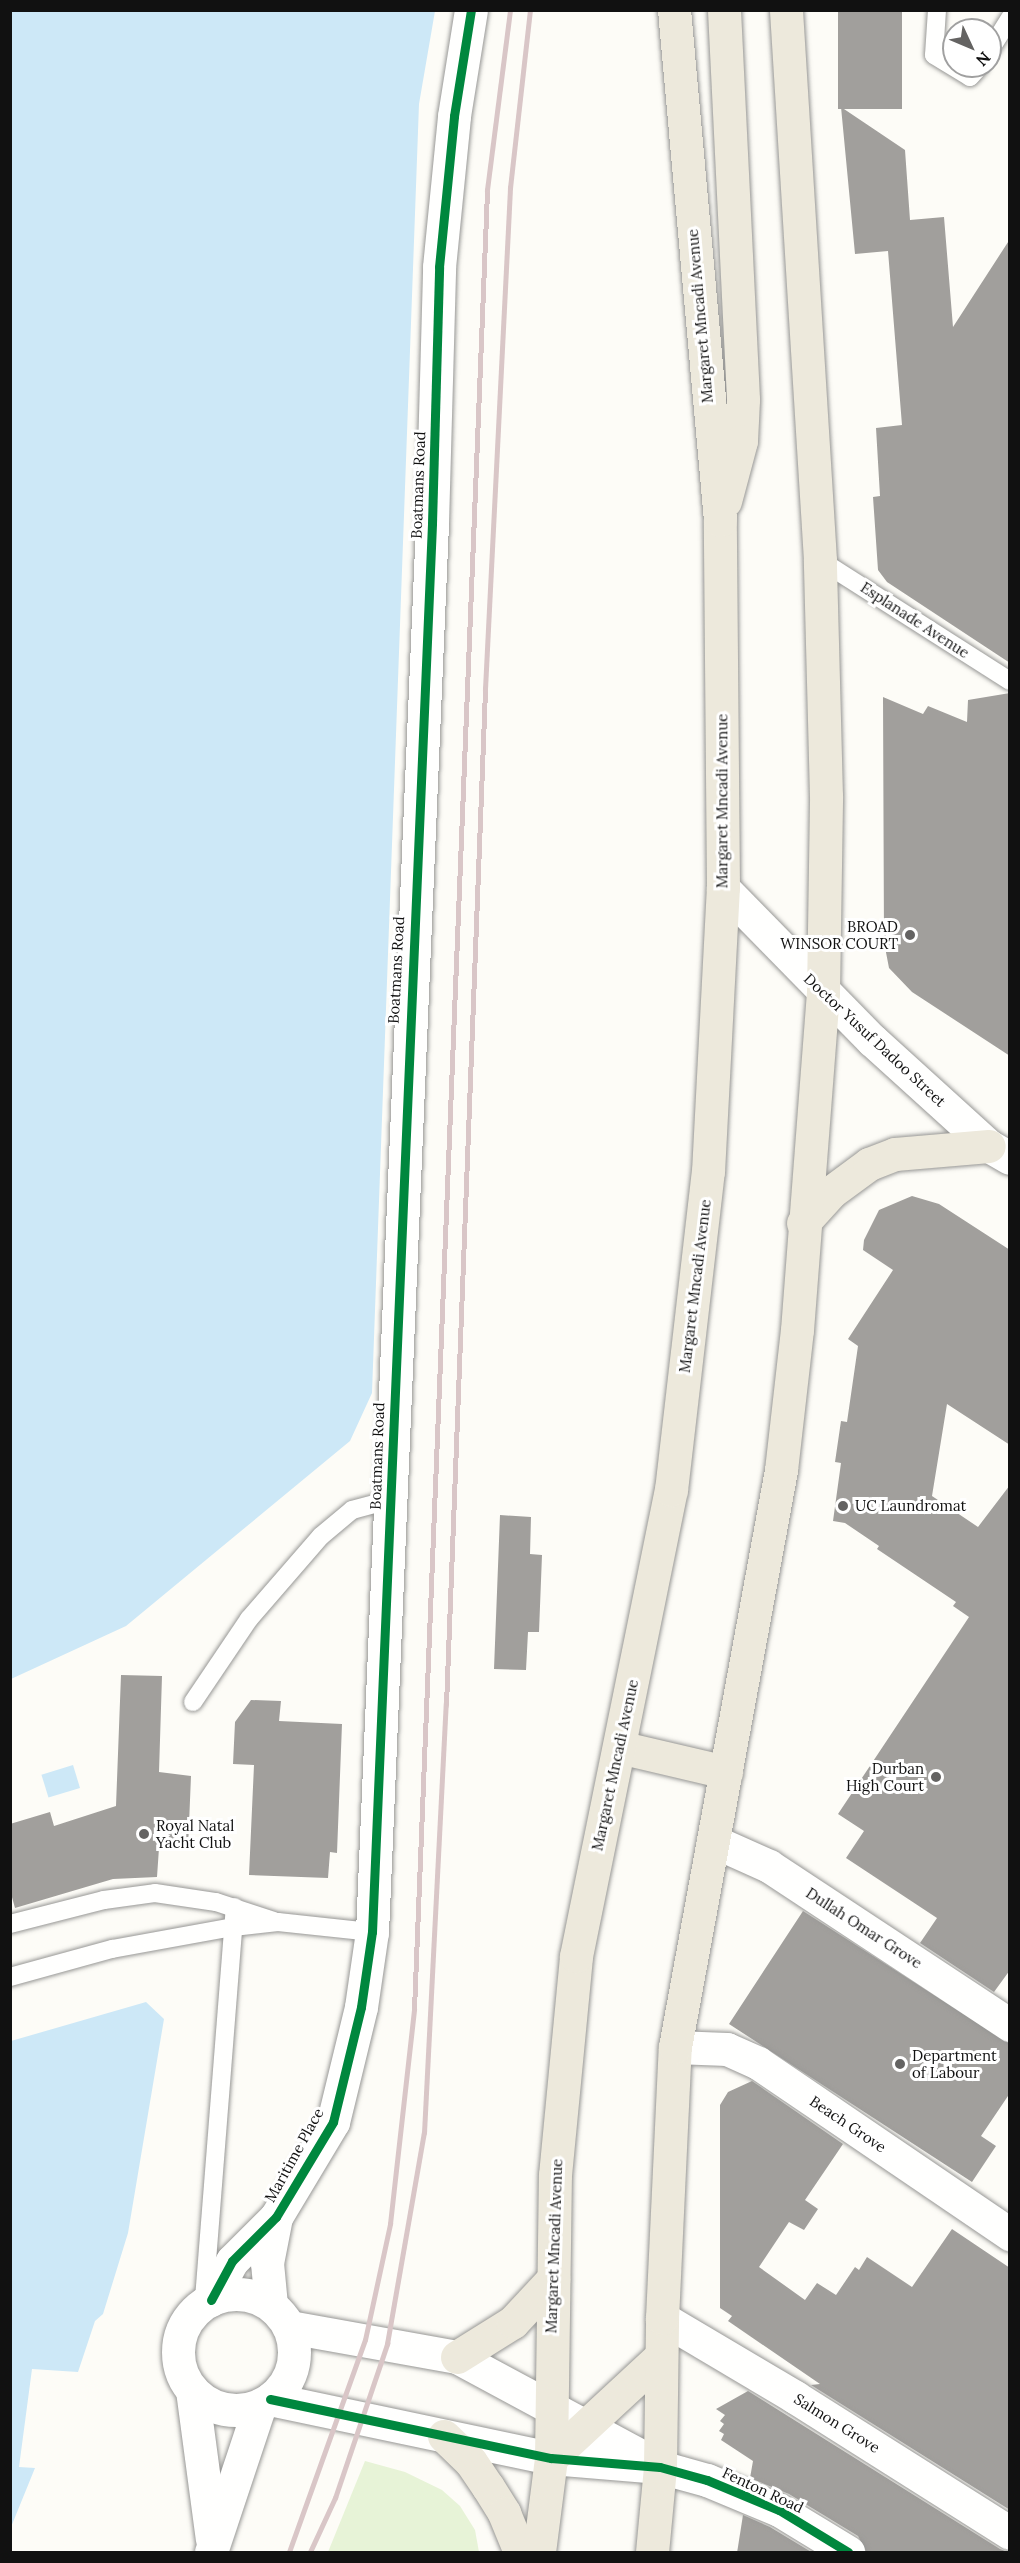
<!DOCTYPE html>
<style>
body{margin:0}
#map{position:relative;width:1020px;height:2563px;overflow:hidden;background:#fdfcf7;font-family:Lora,serif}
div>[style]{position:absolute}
.green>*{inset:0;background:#e7f3d7}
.water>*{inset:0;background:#cde8f7;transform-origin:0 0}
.building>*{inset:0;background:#a19f9c;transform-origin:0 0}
.roads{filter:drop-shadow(0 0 2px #979795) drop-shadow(0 0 2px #979795)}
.service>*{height:18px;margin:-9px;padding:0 9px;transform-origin:9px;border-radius:9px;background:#fffffe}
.minor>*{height:33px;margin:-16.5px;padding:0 16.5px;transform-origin:16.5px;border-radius:16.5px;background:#fffffe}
.minor>.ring{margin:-16.5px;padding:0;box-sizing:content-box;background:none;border:33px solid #fffffe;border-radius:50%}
.tertiary>*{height:33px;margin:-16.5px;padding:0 16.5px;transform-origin:16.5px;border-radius:16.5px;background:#fffffe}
.primary>*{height:33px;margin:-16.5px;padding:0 16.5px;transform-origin:16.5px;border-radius:16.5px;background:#ede9dc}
.rail>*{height:4.5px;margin:-2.25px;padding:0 2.25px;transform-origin:2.25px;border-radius:2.25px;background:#d9c6c7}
.cycleway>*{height:9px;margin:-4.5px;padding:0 4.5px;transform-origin:4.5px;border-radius:4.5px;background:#00873e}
.dots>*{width:16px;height:16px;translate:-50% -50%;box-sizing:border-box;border:3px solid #fff;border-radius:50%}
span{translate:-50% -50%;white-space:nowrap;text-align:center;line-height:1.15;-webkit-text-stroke:6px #fff;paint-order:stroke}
.street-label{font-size:15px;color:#111}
.poi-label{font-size:15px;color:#111}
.right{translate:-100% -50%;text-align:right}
.left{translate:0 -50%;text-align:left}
.frame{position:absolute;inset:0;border:12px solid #111;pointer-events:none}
.north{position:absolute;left:942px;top:18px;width:60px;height:60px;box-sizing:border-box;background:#fff;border:2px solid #a0a0a0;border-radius:50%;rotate:134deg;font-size:16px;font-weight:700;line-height:24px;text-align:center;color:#111}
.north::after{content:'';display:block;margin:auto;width:21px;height:27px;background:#646362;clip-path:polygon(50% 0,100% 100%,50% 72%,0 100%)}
</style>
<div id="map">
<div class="green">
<div style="clip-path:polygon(365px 2461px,405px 2472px,442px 2490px,460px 2506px,475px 2530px,479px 2552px,328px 2552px)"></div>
</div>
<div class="water">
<div style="clip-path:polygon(10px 11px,435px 11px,419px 104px,372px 1393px,350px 1441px,126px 1626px,11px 1679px)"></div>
<div style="left:73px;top:1765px;width:24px;height:33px;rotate:73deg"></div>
<div style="clip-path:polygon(146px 2002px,164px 2019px,128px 2233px,103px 2314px,95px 2321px,78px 2372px,32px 2369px,19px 2467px,35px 2468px,11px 2527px,11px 2041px)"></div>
</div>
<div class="building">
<div style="left:838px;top:10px;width:64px;height:99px"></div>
<div style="clip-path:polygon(841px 107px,905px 150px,910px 220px,944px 217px,953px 327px,1010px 239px,1010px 663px,887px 582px,878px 570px,873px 497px,880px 496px,876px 428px,902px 425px,888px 251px,855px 254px)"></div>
<div style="clip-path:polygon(1010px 693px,1010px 1056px,912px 992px,889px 968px,884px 942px,883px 697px,923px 714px,928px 706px,967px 722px,968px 700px)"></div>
<div style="clip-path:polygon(912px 1196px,939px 1204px,1010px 1250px,1010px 1445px,947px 1404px,932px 1496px,978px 1527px,1010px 1485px,1010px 1970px,994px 1992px,920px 1943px,937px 1918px,846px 1858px,864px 1831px,838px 1814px,969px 1617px,953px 1606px,956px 1602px,877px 1549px,879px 1546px,845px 1523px,833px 1521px,841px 1463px,835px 1462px,841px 1421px,847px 1422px,858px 1346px,848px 1339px,893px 1270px,863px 1250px,864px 1240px,879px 1210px)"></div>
<div style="clip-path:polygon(500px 1515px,531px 1517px,530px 1554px,542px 1555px,539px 1632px,528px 1632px,526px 1670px,494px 1669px)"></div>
<div style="clip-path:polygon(121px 1675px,162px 1676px,159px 1772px,191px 1776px,188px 1849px,159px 1848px,157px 1877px,113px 1879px,15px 1908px,10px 1890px,10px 1824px,50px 1812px,54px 1826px,116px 1806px)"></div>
<div style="clip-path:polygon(251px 1700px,281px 1701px,279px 1721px,342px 1724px,337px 1853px,330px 1852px,328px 1878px,249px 1875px,254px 1765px,233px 1764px,235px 1722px)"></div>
<div style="clip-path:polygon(803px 1911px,1010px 2044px,1010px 2093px,981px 2136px,996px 2146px,972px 2182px,729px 2024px)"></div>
<div style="clip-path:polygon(752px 2081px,843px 2144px,805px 2200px,818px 2209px,804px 2230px,789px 2222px,759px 2267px,805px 2300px,817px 2283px,836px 2295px,855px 2267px,859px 2270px,867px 2257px,912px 2287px,952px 2229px,1010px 2268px,1010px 2510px,811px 2385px,820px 2384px,728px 2321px,732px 2316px,720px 2308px,720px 2105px,728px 2092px)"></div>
<div style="clip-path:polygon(748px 2391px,1000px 2549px,1010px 2553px,867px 2553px,858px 2536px,789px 2494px,750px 2478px,753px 2461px,721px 2440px,724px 2434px,719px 2431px,724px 2424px,720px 2421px,725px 2415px,716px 2409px)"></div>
<div style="clip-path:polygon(743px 2515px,770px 2527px,813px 2553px,737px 2553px)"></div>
</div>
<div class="roads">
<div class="service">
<div style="left:937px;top:10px;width:45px;rotate:93.8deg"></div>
<div style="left:934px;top:55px;width:42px;rotate:31.4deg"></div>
<div style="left:970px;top:77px;width:15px;rotate:-48deg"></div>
<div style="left:990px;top:50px;width:38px;rotate:-58deg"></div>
<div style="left:820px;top:560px;width:225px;rotate:32.5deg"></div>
<div style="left:193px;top:1702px;width:100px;rotate:-56deg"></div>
<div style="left:249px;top:1619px;width:110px;rotate:-49.1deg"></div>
<div style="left:321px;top:1536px;width:40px;rotate:-40deg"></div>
<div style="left:352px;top:1510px;width:39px;rotate:-15deg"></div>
<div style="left:10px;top:1924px;width:97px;rotate:-14.3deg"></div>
<div style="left:104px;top:1900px;width:51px;rotate:-7.8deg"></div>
<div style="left:155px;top:1893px;width:62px;rotate:8.4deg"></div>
<div style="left:216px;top:1902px;width:61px;rotate:18.1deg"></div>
<div style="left:10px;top:1977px;width:106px;rotate:-15.4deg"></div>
<div style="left:112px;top:1949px;width:123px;rotate:-10.3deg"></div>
<div style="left:233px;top:1927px;width:45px;rotate:-6.3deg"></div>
<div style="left:278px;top:1922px;width:95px;rotate:6.1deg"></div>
<div style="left:204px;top:2299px;width:393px;rotate:-85.5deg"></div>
</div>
<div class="minor">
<div style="left:713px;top:1841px;width:61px;rotate:24.1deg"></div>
<div style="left:769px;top:1866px;width:289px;rotate:33.4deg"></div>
<div style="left:675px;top:2047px;width:52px;rotate:2.2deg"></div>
<div style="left:727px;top:2049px;width:34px;rotate:24deg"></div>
<div style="left:758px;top:2063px;width:305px;rotate:34.2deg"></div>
<div class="ring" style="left:178px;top:2294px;width:83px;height:83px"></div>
<div style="left:211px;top:2300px;width:44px;rotate:-61.7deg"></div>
<div style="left:232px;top:2261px;width:62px;rotate:-45deg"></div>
<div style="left:276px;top:2217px;width:111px;rotate:-59deg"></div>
<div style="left:333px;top:2122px;width:118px;rotate:-76.3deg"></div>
<div style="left:361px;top:2007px;width:76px;rotate:-81.7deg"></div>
<div style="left:372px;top:1932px;width:1410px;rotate:-87.56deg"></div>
<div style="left:432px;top:523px;width:256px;rotate:-88.4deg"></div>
<div style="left:439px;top:267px;width:152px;rotate:-84.3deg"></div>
<div style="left:454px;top:116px;width:107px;rotate:-80.9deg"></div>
<div style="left:271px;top:2305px;width:42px;rotate:-95.4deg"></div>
<div style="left:267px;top:2263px;width:47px;rotate:-78.9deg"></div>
<div style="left:662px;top:2318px;width:155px;rotate:30.7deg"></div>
<div style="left:795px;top:2397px;width:254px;rotate:32.3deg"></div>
<div style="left:289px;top:2327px;width:171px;rotate:10.1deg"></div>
<div style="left:457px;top:2357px;width:217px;rotate:28.3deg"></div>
<div style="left:192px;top:2390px;width:150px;rotate:82.4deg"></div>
<div style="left:270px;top:2399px;width:287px;rotate:11.9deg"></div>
<div style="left:551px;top:2458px;width:109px;rotate:4.7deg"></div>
<div style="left:660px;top:2467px;width:49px;rotate:15.5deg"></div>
<div style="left:707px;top:2480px;width:78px;rotate:22.6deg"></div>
<div style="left:779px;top:2510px;width:81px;rotate:31.3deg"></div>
<div style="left:211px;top:2552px;width:155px;rotate:-71.6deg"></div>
</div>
<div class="tertiary">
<div style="left:723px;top:888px;width:213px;rotate:45.6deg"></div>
<div style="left:872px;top:1040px;width:158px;rotate:42.2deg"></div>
<div style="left:989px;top:1146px;width:24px;rotate:30deg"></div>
</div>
<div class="primary">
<div style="left:724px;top:10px;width:390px;rotate:87.2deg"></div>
<div style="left:743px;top:400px;width:41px;rotate:92.8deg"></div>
<div style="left:741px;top:441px;width:62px;rotate:104.9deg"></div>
<div style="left:803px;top:1223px;width:42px;rotate:-47.9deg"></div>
<div style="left:831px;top:1192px;width:47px;rotate:-36.4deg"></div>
<div style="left:869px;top:1164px;width:28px;rotate:-21deg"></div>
<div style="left:895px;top:1154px;width:94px;rotate:-4.9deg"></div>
<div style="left:619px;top:1747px;width:110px;rotate:13.2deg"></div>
<div style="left:457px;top:2357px;width:66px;rotate:-32deg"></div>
<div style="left:513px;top:2322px;width:59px;rotate:-47.1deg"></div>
<div style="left:444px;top:2436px;width:37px;rotate:44deg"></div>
<div style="left:471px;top:2462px;width:30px;rotate:56deg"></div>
<div style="left:488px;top:2487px;width:31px;rotate:58deg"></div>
<div style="left:504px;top:2513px;width:42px;rotate:67.7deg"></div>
<div style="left:551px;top:2458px;width:149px;rotate:-42.8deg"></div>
<div style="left:539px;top:2552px;width:95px;rotate:-82.7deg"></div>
<div style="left:551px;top:2458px;width:283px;rotate:-89.2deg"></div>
<div style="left:555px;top:2175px;width:220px;rotate:-84.5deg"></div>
<div style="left:576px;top:1956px;width:476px;rotate:-78.5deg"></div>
<div style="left:671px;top:1490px;width:320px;rotate:-83.4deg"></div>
<div style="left:708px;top:1172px;width:284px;rotate:-87deg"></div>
<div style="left:723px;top:888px;width:368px;rotate:-90.5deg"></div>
<div style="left:720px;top:520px;width:512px;rotate:-95.15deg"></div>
<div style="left:652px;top:2552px;width:85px;rotate:-84.6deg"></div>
<div style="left:660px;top:2467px;width:149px;rotate:-89.2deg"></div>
<div style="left:662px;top:2318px;width:271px;rotate:-87.3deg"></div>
<div style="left:675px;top:2047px;width:587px;rotate:-79.59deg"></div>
<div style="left:781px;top:1470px;width:141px;rotate:-83.5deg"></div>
<div style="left:797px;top:1330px;width:338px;rotate:-85.6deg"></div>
<div style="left:823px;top:993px;width:197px;rotate:-89.1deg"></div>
<div style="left:826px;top:796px;width:236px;rotate:-91.5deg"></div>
<div style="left:820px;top:560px;width:551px;rotate:-93.54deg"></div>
</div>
</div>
<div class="rail">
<div style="left:289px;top:2552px;width:225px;rotate:-70.3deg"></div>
<div style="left:365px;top:2340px;width:119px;rotate:-77.8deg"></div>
<div style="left:390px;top:2224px;width:216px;rotate:-83.6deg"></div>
<div style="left:414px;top:2009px;width:1820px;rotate:-87.7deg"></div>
<div style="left:487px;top:190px;width:181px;rotate:-82.7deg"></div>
<div style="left:310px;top:2552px;width:60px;rotate:-65.2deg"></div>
<div style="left:335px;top:2498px;width:163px;rotate:-71.3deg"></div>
<div style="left:387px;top:2344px;width:214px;rotate:-80.1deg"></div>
<div style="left:424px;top:2133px;width:429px;rotate:-87.1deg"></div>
<div style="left:446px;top:1705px;width:1017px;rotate:-87.8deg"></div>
<div style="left:485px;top:689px;width:502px;rotate:-87.14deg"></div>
<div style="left:510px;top:188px;width:179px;rotate:-83.6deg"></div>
</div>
<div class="cycleway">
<div style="left:211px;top:2300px;width:44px;rotate:-61.7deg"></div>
<div style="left:232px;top:2261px;width:62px;rotate:-45deg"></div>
<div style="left:276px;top:2217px;width:111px;rotate:-59deg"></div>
<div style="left:333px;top:2122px;width:118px;rotate:-76.3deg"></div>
<div style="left:361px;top:2007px;width:76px;rotate:-81.7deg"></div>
<div style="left:372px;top:1932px;width:1410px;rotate:-87.56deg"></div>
<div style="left:432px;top:523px;width:256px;rotate:-88.4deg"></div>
<div style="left:439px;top:267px;width:152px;rotate:-84.3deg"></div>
<div style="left:454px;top:116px;width:107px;rotate:-80.9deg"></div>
<div style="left:270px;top:2399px;width:287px;rotate:11.9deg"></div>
<div style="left:551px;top:2458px;width:109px;rotate:4.7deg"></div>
<div style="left:660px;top:2467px;width:49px;rotate:15.5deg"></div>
<div style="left:707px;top:2480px;width:78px;rotate:22.6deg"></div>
<div style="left:779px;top:2510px;width:81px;rotate:31.3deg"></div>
</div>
<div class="dots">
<div style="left:910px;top:935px;background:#646362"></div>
<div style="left:843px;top:1506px;background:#646362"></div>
<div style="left:936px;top:1777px;background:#646362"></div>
<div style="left:144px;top:1834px;background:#646362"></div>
<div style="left:900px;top:2064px;background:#646362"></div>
</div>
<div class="street-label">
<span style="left:700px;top:316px;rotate:-95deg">Margaret Mncadi Avenue</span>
<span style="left:418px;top:485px;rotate:-88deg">Boatmans Road</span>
<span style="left:915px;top:620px;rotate:33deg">Esplanade Avenue</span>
<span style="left:722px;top:801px;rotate:-90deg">Margaret Mncadi Avenue</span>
<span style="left:396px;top:970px;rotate:-87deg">Boatmans Road</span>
<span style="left:875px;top:1040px;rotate:43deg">Doctor Yusuf Dadoo Street</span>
<span style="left:695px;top:1286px;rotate:-83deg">Margaret Mncadi Avenue</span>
<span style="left:377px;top:1456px;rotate:-88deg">Boatmans Road</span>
<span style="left:615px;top:1765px;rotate:-78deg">Margaret Mncadi Avenue</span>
<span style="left:864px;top:1928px;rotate:33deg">Dullah Omar Grove</span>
<span style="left:848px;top:2124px;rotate:34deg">Beach Grove</span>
<span style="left:294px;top:2155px;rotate:-61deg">Maritime Place</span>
<span style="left:554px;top:2246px;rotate:-88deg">Margaret Mncadi Avenue</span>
<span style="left:837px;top:2423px;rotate:32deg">Salmon Grove</span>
<span style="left:763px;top:2490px;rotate:25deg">Fenton Road</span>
</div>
<div class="poi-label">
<span class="right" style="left:898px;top:935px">BROAD<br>WINSOR COURT</span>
<span class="left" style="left:855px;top:1506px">UC Laundromat</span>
<span class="right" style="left:924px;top:1777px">Durban<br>High Court</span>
<span class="left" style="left:156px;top:1834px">Royal Natal<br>Yacht Club</span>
<span class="left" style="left:912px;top:2064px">Department<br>of Labour</span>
</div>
<div class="frame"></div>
<div class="north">N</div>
</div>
